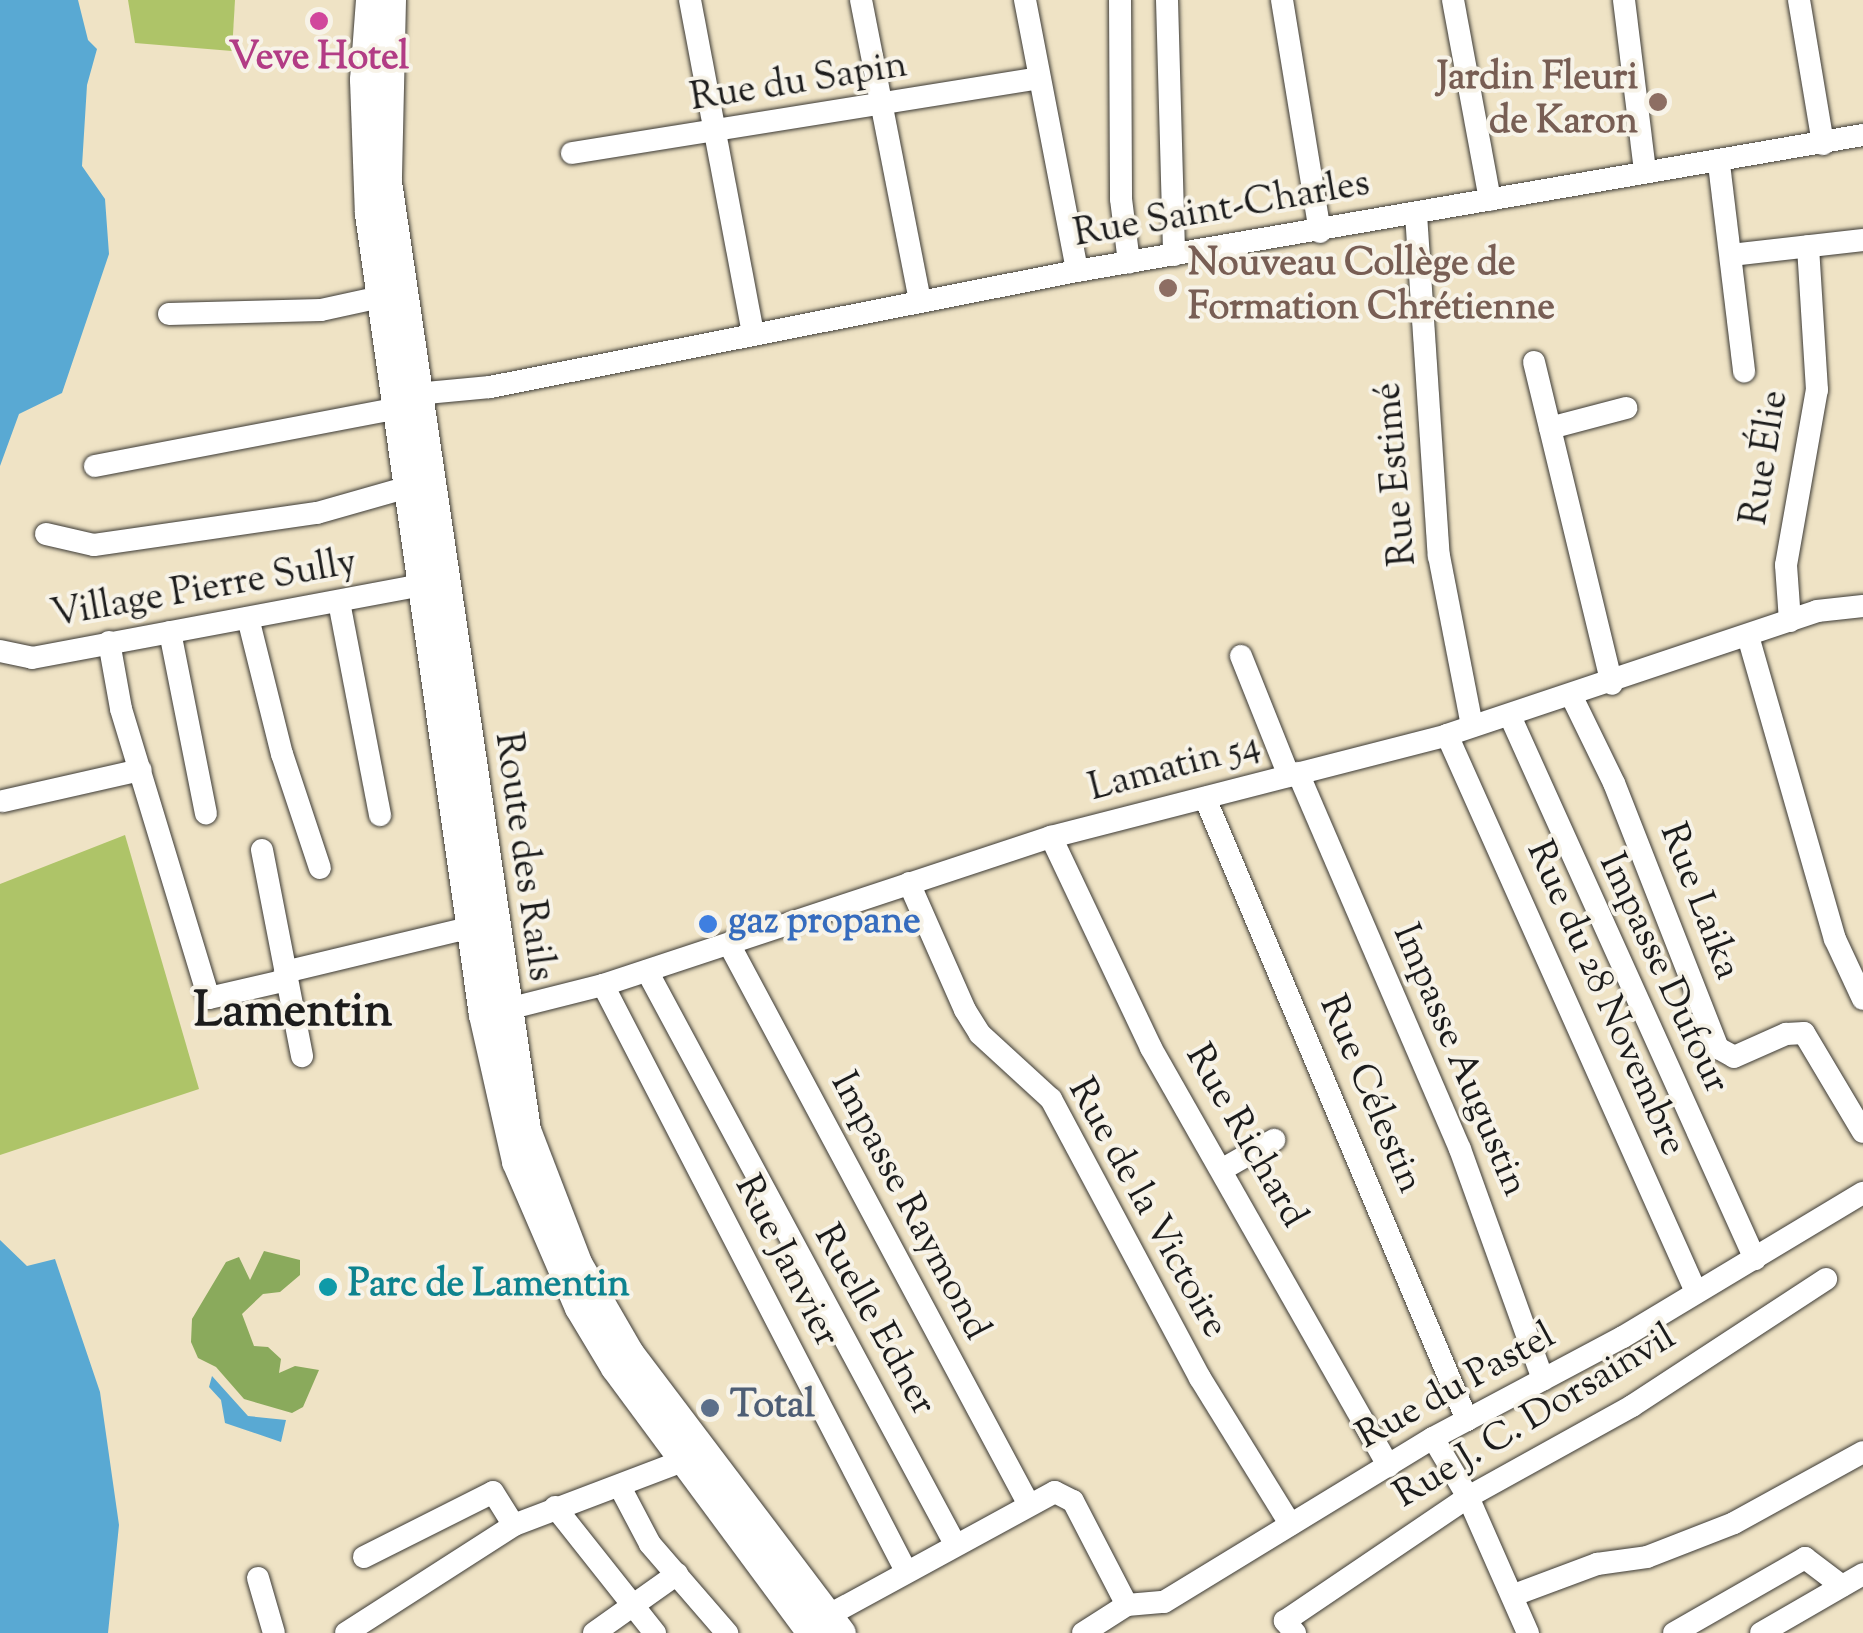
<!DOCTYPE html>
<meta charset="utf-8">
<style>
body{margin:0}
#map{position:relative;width:1863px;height:1633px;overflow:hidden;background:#efe3c5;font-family:"Sorts Mill Goudy",serif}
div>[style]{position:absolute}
.green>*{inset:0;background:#aec468}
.forest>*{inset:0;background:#8aaa5c}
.water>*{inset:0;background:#59a9d3}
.roads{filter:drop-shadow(0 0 2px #3c3a35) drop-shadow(0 0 2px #3c3a35)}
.minor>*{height:22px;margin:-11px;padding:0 11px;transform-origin:11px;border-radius:11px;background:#fff}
.major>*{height:28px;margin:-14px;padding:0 14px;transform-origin:14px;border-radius:14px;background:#fff}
.dots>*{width:28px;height:28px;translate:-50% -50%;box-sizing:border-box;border:5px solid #f7f3e8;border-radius:50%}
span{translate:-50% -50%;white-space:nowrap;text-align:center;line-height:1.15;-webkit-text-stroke:8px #f7f3e8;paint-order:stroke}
.hotel-label{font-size:38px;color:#b23c85;font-weight:700}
.education-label{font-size:38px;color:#785e54;font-weight:700}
.right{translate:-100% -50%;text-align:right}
.left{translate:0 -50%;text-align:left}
.street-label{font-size:38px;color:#1c1c1c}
.shop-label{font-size:38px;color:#366cbe;font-weight:700}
.culture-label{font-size:38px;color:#0d838f;font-weight:700}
.service-label{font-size:38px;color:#4e5e75;font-weight:700}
.district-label{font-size:48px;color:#1c1c1c;font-weight:700}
</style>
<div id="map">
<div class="green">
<div style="clip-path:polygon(128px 0,235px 0,232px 51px,135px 43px)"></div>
<div style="clip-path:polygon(125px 835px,199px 1089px,0 1155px,0 884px)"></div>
</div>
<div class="forest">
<div style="clip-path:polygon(264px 1251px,300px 1260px,300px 1275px,280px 1292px,263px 1294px,242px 1314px,254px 1346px,268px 1347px,281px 1359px,279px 1373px,295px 1366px,319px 1370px,303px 1407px,292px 1413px,244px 1399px,216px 1367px,198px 1358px,191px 1342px,192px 1319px,226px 1262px,239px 1257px,250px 1280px)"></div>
</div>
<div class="water">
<div style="clip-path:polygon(0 0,78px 0,88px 40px,97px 49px,87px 85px,82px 166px,105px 199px,109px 254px,62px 393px,19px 414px,0 466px)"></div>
<div style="clip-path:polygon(0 1240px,27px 1266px,55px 1259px,100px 1392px,119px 1525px,108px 1633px,0 1633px)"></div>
<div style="clip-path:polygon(212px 1376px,248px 1416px,286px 1420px,281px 1442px,225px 1423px,221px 1400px,209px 1387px)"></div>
</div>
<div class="roads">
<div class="minor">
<div style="left:690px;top:0;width:340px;rotate:79.3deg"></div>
<div style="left:861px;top:0;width:307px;rotate:78.9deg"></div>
<div style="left:1025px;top:0;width:276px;rotate:79.1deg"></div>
<div style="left:1120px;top:0;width:199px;rotate:89.7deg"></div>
<div style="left:1121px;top:199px;width:64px;rotate:82.8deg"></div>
<div style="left:1167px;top:0;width:255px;rotate:88.4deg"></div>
<div style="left:1282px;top:0;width:235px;rotate:80.7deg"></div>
<div style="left:1453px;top:0;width:203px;rotate:79.5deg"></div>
<div style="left:1624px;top:0;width:173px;rotate:83deg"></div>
<div style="left:1799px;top:0;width:146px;rotate:80.5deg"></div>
<div style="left:572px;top:153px;width:470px;rotate:-9.1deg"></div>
<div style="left:1719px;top:164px;width:209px;rotate:83.1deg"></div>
<div style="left:1416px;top:214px;width:343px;rotate:86.2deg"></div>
<div style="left:1439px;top:556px;width:173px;rotate:79deg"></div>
<div style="left:1731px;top:255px;width:133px;rotate:-6.5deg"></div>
<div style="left:169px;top:314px;width:152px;rotate:-1.5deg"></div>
<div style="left:321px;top:310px;width:61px;rotate:-12.2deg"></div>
<div style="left:1534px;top:362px;width:331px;rotate:76.4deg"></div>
<div style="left:416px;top:394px;width:74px;rotate:-5.4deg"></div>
<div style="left:490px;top:387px;width:598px;rotate:-11.18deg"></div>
<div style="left:1077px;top:271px;width:798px;rotate:-9.82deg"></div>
<div style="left:1550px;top:428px;width:79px;rotate:-14.7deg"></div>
<div style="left:95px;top:466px;width:305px;rotate:-10.8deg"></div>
<div style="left:46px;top:534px;width:49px;rotate:12.9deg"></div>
<div style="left:94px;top:545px;width:225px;rotate:-8.2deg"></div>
<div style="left:317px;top:513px;width:95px;rotate:-15.9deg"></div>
<div style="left:339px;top:602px;width:217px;rotate:79.1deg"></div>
<div style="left:248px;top:618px;width:140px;rotate:76deg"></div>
<div style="left:282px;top:754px;width:120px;rotate:71.6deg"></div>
<div style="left:1790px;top:621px;width:56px;rotate:-94.1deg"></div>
<div style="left:1786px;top:565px;width:178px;rotate:-80deg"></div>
<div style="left:1817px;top:390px;width:144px;rotate:-93.6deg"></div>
<div style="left:170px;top:632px;width:185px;rotate:78.8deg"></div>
<div style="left:1748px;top:636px;width:315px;rotate:74deg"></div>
<div style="left:1835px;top:939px;width:66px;rotate:65deg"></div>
<div style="left:109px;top:642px;width:68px;rotate:79.8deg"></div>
<div style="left:121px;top:709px;width:302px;rotate:73.1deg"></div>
<div style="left:209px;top:998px;width:80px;rotate:-13deg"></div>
<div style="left:0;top:651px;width:33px;rotate:12deg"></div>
<div style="left:32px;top:658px;width:396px;rotate:-10.6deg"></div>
<div style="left:1241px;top:656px;width:129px;rotate:68.2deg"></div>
<div style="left:1572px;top:697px;width:96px;rotate:64deg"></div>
<div style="left:1614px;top:783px;width:285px;rotate:68.6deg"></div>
<div style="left:1718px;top:1048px;width:18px;rotate:29deg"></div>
<div style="left:1734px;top:1057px;width:57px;rotate:-23.9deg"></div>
<div style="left:1786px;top:1034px;width:18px;rotate:-3deg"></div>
<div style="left:1804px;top:1033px;width:115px;rotate:59.2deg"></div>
<div style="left:1510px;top:716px;width:596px;rotate:65.72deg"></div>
<div style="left:1447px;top:735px;width:610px;rotate:65.91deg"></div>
<div style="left:1298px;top:773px;width:409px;rotate:66.7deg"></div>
<div style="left:1460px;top:1149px;width:245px;rotate:70.2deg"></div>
<div style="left:1205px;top:798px;width:675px;rotate:67.16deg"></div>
<div style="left:3px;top:801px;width:141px;rotate:-12.7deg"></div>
<div style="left:1051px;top:837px;width:233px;rotate:64.6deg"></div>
<div style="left:1151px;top:1048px;width:481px;rotate:60.4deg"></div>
<div style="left:262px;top:850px;width:210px;rotate:79deg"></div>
<div style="left:909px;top:883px;width:139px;rotate:66.2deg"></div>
<div style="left:965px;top:1010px;width:28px;rotate:58deg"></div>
<div style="left:980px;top:1034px;width:96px;rotate:42.5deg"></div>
<div style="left:1051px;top:1099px;width:316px;rotate:61.9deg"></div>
<div style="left:1200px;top:1378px;width:172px;rotate:58.3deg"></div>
<div style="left:729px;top:944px;width:634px;rotate:61.86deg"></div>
<div style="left:647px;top:971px;width:651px;rotate:61.74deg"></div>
<div style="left:285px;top:972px;width:193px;rotate:-13.5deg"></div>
<div style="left:603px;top:985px;width:660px;rotate:62.66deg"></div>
<div style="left:492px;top:1013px;width:114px;rotate:-14.2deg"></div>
<div style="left:603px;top:985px;width:472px;rotate:-18.3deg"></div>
<div style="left:1051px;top:837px;width:409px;rotate:-14.4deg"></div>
<div style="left:1447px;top:735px;width:390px;rotate:-18.5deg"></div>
<div style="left:1817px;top:611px;width:46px;rotate:-6.2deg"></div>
<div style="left:1223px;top:1169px;width:59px;rotate:-29.6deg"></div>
<div style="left:1433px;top:1438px;width:69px;rotate:59.3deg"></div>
<div style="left:1468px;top:1497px;width:149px;rotate:66.2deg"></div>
<div style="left:620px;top:1487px;width:64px;rotate:62.2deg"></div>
<div style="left:650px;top:1544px;width:118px;rotate:49.1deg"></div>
<div style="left:555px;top:1507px;width:161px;rotate:51.6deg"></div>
<div style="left:364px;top:1557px;width:144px;rotate:-26.7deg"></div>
<div style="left:493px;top:1492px;width:39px;rotate:58deg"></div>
<div style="left:258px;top:1578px;width:57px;rotate:73.8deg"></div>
<div style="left:1514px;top:1595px;width:89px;rotate:-20.5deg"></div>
<div style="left:1597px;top:1564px;width:50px;rotate:-8deg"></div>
<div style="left:1647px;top:1557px;width:93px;rotate:-21.3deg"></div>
<div style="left:1734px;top:1523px;width:147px;rotate:-28.8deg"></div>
<div style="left:829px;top:1615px;width:257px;rotate:-28.6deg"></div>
<div style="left:1055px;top:1492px;width:20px;rotate:27deg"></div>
<div style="left:1073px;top:1501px;width:117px;rotate:62.6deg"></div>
<div style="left:346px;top:1633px;width:200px;rotate:-32.7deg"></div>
<div style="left:514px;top:1525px;width:178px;rotate:-20.8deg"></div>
<div style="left:594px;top:1633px;width:102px;rotate:-35.4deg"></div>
<div style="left:1083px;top:1633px;width:52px;rotate:-32.5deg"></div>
<div style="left:1127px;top:1605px;width:37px;rotate:-5deg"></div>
<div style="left:1164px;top:1602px;width:315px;rotate:-31.4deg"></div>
<div style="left:1433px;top:1438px;width:215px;rotate:-28deg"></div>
<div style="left:1623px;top:1337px;width:280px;rotate:-31deg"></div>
<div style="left:1295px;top:1633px;width:16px;rotate:-130deg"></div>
<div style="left:1285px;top:1621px;width:221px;rotate:-34.1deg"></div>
<div style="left:1468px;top:1497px;width:188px;rotate:-29deg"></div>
<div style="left:1632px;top:1406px;width:232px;rotate:-33.2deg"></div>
<div style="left:1674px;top:1633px;width:151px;rotate:-29.8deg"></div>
<div style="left:1805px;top:1558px;width:46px;rotate:37.1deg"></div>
<div style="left:1761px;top:1633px;width:118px;rotate:-30deg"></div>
</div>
<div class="major">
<div style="left:370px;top:0;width:80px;rotate:94.3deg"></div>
<div style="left:364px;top:80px;width:134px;rotate:87.9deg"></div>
<div style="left:369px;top:214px;width:809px;rotate:81.9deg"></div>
<div style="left:483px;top:1015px;width:151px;rotate:77.3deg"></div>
<div style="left:516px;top:1162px;width:159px;rotate:66.7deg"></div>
<div style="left:579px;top:1308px;width:70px;rotate:59deg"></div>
<div style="left:615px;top:1368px;width:330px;rotate:53.5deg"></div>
<div style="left:392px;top:0;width:182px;rotate:91.3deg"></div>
<div style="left:388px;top:182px;width:958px;rotate:81.66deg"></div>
<div style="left:527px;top:1130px;width:142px;rotate:69deg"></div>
<div style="left:578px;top:1263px;width:104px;rotate:60deg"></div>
<div style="left:630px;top:1353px;width:351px;rotate:52.9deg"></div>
</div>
</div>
<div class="dots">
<div style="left:319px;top:21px;background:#d1479c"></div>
<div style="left:1658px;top:102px;background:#8d6e63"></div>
<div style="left:1168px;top:288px;background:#8d6e63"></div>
<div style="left:708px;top:924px;background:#3f7fe0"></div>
<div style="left:328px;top:1287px;background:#0f9aa8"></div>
<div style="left:710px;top:1408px;background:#5c6f8a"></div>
</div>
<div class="hotel-label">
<span style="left:319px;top:60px">Veve Hotel</span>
</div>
<div class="education-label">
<span class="right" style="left:1638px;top:102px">Jardin Fleuri<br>de Karon</span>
<span class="left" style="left:1188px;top:288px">Nouveau Collège de<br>Formation Chrétienne</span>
</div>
<div class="street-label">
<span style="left:799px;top:84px;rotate:-9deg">Rue du Sapin</span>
<span style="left:1222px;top:211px;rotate:-10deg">Rue Saint-Charles</span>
<span style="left:1767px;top:458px;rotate:-81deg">Rue Élie</span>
<span style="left:1398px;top:474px;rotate:-95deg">Rue Estimé</span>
<span style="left:204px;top:591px;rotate:-10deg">Village Pierre Sully</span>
<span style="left:1175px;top:769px;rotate:-15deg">Lamatin 54</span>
<span style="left:522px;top:857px;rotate:82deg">Route des Rails</span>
<span style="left:1698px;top:902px;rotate:69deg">Rue Laika</span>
<span style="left:1662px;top:974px;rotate:65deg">Impasse Dufour</span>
<span style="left:1604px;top:999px;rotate:66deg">Rue du 28 Novembre</span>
<span style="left:1458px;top:1061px;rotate:67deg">Impasse Augustin</span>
<span style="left:1369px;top:1095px;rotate:67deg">Rue Célestin</span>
<span style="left:1244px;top:1137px;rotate:60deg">Rue Richard</span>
<span style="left:908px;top:1207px;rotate:62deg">Impasse Raymond</span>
<span style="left:1146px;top:1209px;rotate:61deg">Rue de la Victoire</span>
<span style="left:785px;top:1262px;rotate:63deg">Rue Janvier</span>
<span style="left:873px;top:1321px;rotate:61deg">Ruelle Edner</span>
<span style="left:1457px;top:1388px;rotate:-29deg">Rue du Pastel</span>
<span style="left:1536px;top:1418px;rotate:-31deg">Rue J. C. Dorsainvil</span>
</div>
<div class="shop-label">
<span class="left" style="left:728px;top:924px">gaz propane</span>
</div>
<div class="culture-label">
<span class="left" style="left:348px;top:1287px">Parc de Lamentin</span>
</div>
<div class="service-label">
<span class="left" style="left:730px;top:1408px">Total</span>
</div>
<div class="district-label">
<span style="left:293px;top:1014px">Lamentin</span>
</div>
</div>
